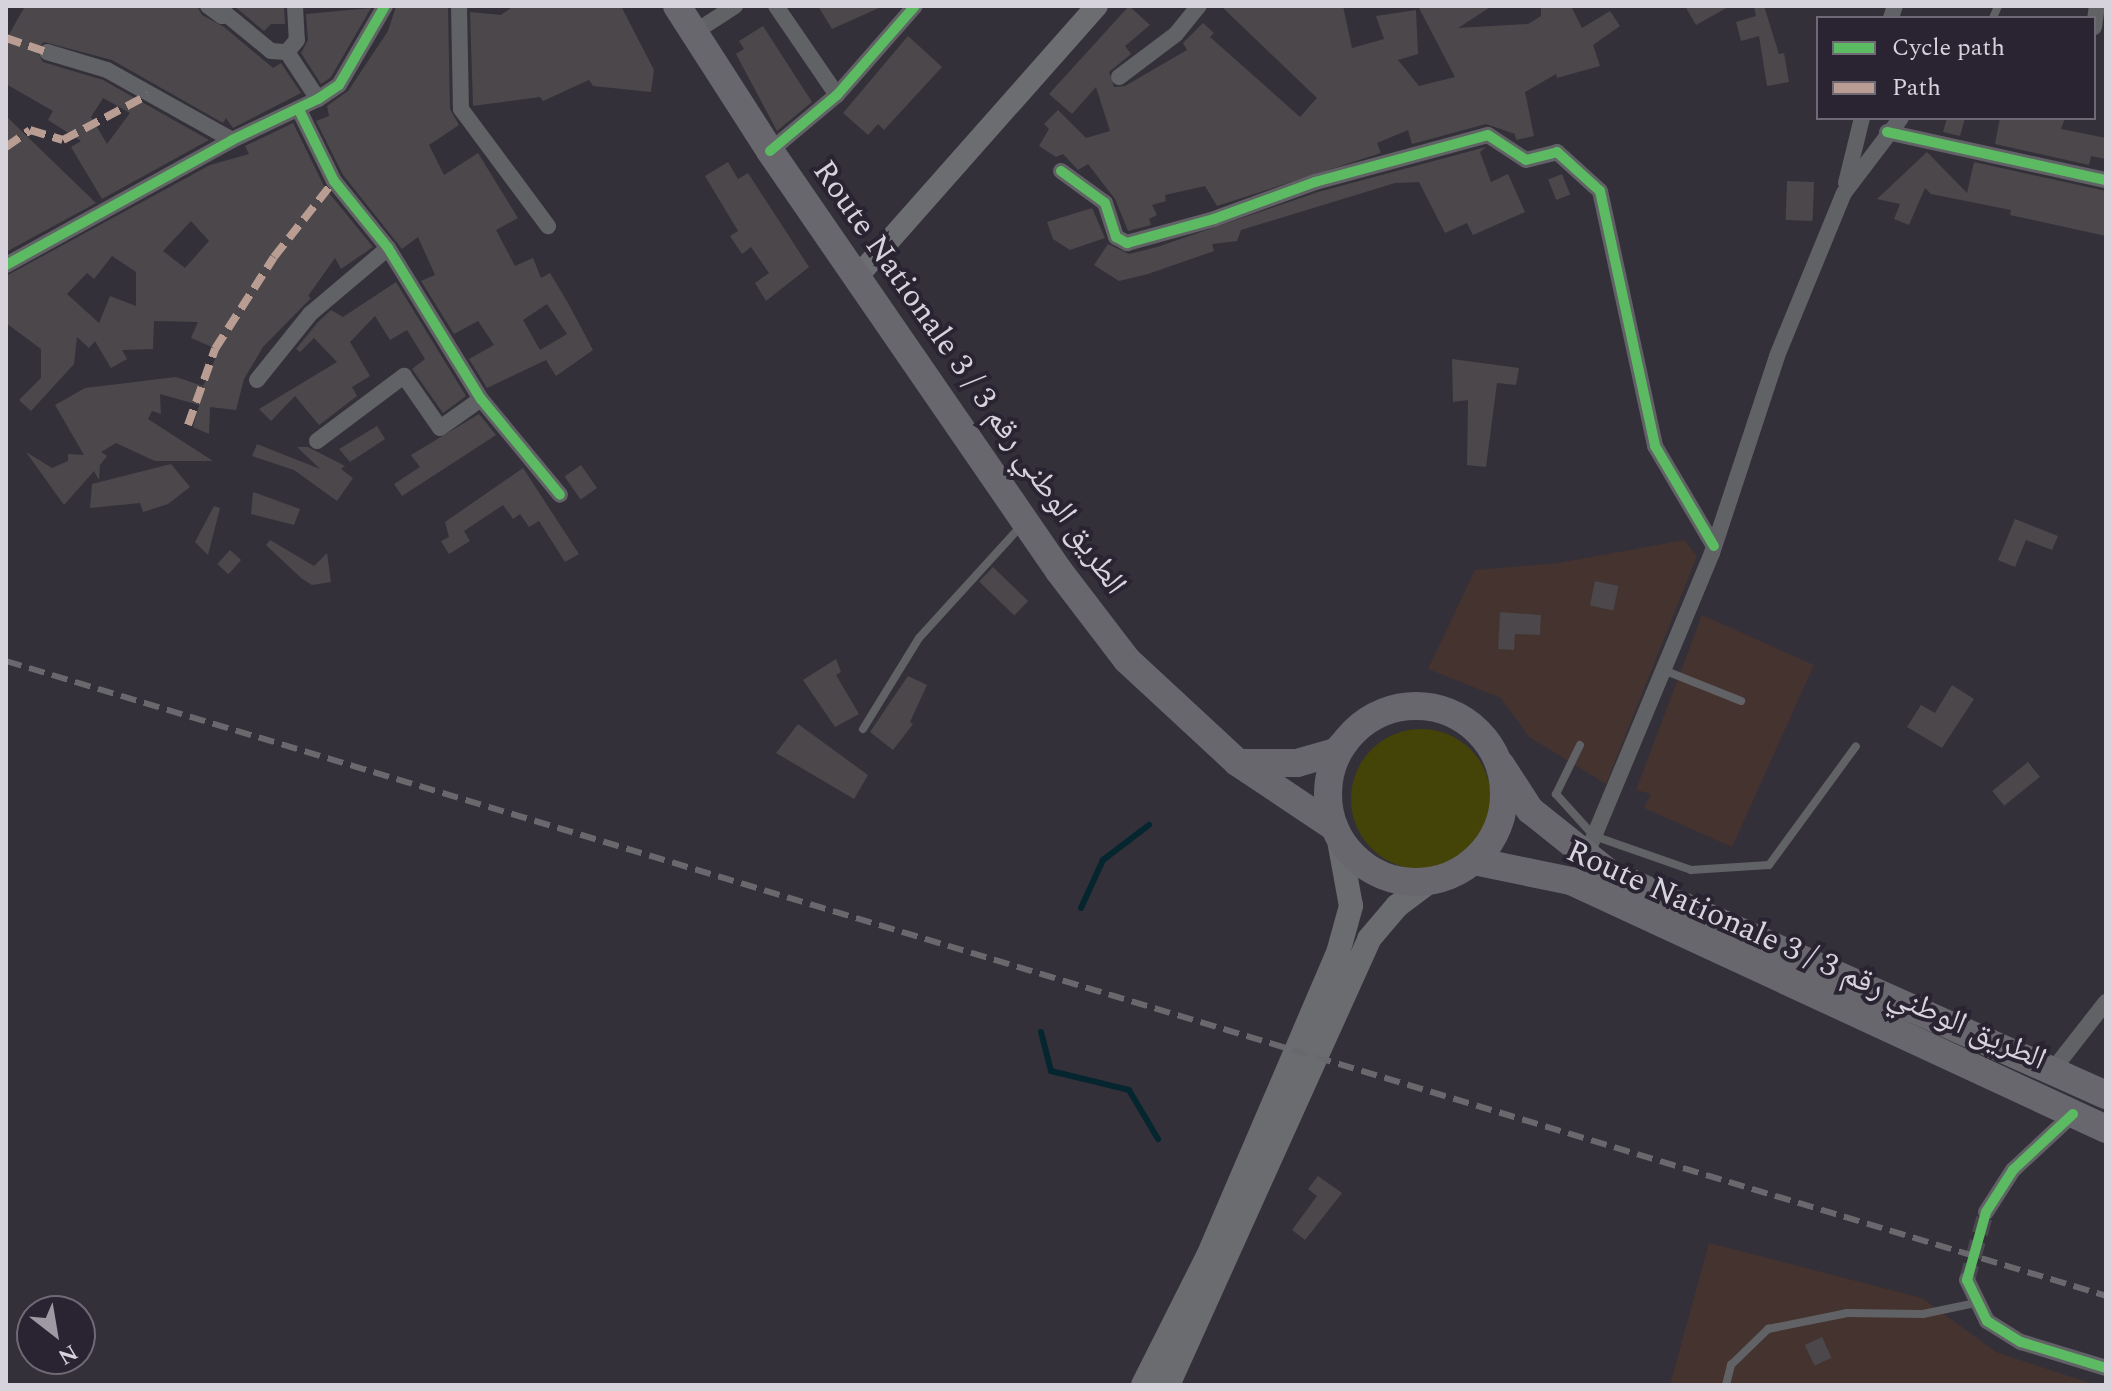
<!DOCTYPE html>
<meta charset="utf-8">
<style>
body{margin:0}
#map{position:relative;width:2112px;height:1391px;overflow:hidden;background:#34303a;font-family:Spectral,"Noto Naskh Arabic",serif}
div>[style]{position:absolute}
.industrial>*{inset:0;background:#44332e}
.green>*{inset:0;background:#444308}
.round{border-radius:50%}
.stream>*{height:6px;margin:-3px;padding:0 3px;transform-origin:3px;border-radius:3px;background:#05262e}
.building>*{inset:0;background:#4b474a;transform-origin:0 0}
.street-tunnel>*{height:16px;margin-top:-8px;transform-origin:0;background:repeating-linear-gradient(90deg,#4c4852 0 16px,transparent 0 24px)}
.lane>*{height:8px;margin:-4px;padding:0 4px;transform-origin:4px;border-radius:4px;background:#616265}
.street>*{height:16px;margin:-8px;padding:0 8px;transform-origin:8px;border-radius:8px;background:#616265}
.secondary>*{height:22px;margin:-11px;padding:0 11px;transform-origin:11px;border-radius:11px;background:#6c6d71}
.primary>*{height:24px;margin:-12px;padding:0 12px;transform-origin:12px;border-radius:12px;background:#6a6c70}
.highway>*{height:28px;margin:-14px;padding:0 14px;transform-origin:14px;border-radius:14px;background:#67676d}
.highway>.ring{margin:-14px;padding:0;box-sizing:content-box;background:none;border:28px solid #67676d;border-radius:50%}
.rail>*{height:6px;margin-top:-3px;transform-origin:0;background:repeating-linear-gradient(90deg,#69686d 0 16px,transparent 0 24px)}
.quiet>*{height:8px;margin-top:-4px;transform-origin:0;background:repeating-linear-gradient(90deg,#b99d93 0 16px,transparent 0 24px)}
.cycleway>*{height:10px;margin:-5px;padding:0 5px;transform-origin:5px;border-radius:5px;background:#5cba63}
span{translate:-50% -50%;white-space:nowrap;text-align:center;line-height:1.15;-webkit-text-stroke:8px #292332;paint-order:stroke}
.street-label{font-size:32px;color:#d7d3dd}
.frame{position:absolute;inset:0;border:8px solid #d7d3dd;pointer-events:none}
.legend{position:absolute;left:1816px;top:16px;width:280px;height:104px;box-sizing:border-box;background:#292332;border:2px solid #6f6976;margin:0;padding:10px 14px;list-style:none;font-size:24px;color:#d7d3dd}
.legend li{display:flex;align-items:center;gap:16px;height:40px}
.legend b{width:40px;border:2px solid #6f6976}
.north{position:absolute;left:16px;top:1295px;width:80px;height:80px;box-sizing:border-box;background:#292332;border:2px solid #6f6976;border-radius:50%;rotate:149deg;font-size:22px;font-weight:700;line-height:32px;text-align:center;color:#d7d3dd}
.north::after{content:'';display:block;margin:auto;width:28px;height:36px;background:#9e9aa4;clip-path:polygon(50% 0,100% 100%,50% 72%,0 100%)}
</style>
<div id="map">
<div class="industrial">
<div style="clip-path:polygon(1684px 540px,1697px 556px,1606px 784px,1529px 737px,1501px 698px,1428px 669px,1475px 570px,1559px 563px)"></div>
<div style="clip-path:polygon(1702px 615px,1814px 665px,1732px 847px,1644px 808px,1651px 794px,1636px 790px)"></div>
<div style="clip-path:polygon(1709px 1243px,1922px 1298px,1996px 1352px,2096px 1385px,1670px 1385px)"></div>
</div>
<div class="green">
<div class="round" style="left:1351px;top:729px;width:140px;height:140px"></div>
</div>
<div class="stream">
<div style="left:1081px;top:908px;width:53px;rotate:-65.4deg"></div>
<div style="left:1103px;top:860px;width:58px;rotate:-37.3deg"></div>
<div style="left:1041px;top:1032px;width:40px;rotate:75.6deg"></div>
<div style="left:1051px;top:1071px;width:80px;rotate:13.7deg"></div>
<div style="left:1129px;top:1090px;width:57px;rotate:59.4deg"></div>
</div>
<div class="building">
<div style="clip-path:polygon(evenodd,25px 6px,197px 6px,202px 15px,224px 27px,273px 68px,281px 63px,301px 93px,233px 128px,226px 118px,223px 123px,112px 60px,44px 42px,36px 50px,43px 62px,103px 80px,209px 140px,102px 199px,71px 147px,81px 141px,48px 120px,53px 111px,6px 84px,6px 40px,25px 6px,103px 98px,130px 113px,107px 144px,91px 117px,103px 98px)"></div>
<div style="clip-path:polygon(234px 6px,284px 6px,285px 24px,271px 24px,264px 31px)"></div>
<div style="clip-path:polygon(evenodd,396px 6px,448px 8px,450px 109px,459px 125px,429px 145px,444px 175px,478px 153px,518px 218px,496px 230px,515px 266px,533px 258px,541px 278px,550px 273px,568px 303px,593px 350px,556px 376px,546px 360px,487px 388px,469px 359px,494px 345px,478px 321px,454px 334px,421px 281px,435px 275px,418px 237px,402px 249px,343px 175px,316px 121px,329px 116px,327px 106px,348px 91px,388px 31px,396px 6px,547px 304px,567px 334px,540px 350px,523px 320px,547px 304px)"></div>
<div style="clip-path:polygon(514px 6px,621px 6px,654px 70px,651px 92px,593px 86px,589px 80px,543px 101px,540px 97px,473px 106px,470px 12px,501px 15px)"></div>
<div style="clip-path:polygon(818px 6px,883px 6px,832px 29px)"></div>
<div style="clip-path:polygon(1129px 6px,1150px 25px,1125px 46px,1131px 54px,1109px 72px,1114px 87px,1125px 86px,1187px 50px,1183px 43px,1203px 23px,1214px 33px,1210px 37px,1300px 117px,1317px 98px,1221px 6px,1343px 6px,1352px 48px,1384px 39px,1376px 16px,1416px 10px,1418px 54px,1398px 60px,1419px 86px,1455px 77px,1418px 6px,1492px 6px,1458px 28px,1528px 24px,1541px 16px,1541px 6px,1571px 6px,1582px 28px,1610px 11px,1620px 26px,1593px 45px,1600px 66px,1557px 78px,1556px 74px,1525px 92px,1534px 136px,1516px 140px,1515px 134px,1486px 124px,1412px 144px,1408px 130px,1377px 143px,1381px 153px,1217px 206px,1205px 186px,1165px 195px,1166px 201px,1152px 205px,1157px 215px,1149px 219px,1151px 225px,1128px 231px,1115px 199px,1088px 164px,1078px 170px,1063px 154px,1056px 157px,1039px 146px,1049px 129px,1044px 124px,1058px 110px,1086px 138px,1110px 131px,1096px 87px,1072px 114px,1049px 94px)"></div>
<div style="clip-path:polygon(1685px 6px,1730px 6px,1696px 25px)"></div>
<div style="clip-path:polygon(1764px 6px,1779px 54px,1784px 53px,1789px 82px,1767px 86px,1759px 36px,1741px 41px,1736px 22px,1756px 16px,1754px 7px)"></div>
<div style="clip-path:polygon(371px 8px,331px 77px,321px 84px,301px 53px,308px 40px,306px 14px)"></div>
<div style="clip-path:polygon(763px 26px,812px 102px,777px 131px,736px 54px,744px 49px,739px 41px)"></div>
<div style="clip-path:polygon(908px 36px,942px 67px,884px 130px,878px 124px,868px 135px,843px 113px)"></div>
<div style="clip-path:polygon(6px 116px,96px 203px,6px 252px)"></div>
<div style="clip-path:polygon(1947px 118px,1965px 118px,1960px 136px,1943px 132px)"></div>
<div style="clip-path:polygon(2000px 118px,2065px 118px,2061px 129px,2106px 138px,2106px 159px,2091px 156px,2089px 165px,1995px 144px)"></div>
<div style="clip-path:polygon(evenodd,293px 123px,325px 188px,373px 247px,341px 269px,335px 258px,308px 296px,311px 298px,263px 347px,244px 379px,236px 410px,210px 407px,209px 434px,193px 427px,199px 405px,160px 394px,161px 414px,152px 411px,148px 419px,213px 461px,155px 461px,116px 443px,101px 452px,107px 456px,100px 465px,99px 480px,94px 471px,64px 505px,26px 452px,52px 468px,68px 461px,68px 454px,84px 455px,55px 405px,85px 388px,176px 377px,203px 386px,219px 350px,191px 338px,198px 322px,154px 321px,153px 349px,122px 350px,127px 359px,111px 368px,95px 341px,89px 348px,77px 337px,74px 364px,31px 411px,19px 400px,41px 378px,41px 349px,6px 323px,6px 276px,210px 165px,249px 154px,245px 146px,293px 123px,191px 221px,209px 241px,185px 268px,163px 251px,191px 221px,293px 123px,112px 256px,136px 272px,136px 306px,110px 296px,99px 323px,67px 294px,87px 273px,94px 279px,112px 256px)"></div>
<div style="clip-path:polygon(1486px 147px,1480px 152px,1491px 182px,1508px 174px,1525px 212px,1473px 235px,1467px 223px,1445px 233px,1419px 182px,1395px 183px,1241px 230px,1237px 241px,1212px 244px,1214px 251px,1148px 274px,1119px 281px,1094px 265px,1108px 244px,1129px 254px,1157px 247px,1318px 192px)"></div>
<div style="clip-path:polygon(1927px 152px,1967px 193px,1974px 162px,2106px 191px,2106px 236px,2010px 215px,2011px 210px,1931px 194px,1925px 188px,1909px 225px,1894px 219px,1900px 204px,1877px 199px)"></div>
<div style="clip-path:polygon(728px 162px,738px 179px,748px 173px,809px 267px,766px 301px,755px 283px,769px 273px,751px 247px,742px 254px,730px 236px,738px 231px,705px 176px)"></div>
<div style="left:1562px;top:174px;width:22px;height:15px;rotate:68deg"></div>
<div style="left:1787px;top:181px;width:27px;height:39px;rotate:2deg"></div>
<div style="clip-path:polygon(1092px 208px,1105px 238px,1070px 250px,1053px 239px,1047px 222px)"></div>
<div style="clip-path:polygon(396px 282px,466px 396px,443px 413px,412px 369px,425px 359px,407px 330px,390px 340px,375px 316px,350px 342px,370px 376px,352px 387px,357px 396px,319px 425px,295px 396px,271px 421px,259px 409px,337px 362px,314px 338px,300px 352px,296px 349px,318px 322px,331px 310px,343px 317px)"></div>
<div style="clip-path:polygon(1452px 359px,1519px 368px,1516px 385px,1497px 383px,1486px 467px,1467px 465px,1468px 400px,1453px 402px)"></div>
<div style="clip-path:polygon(479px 414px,496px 435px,402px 496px,394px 484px,420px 467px,411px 455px)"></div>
<div style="clip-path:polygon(377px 426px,385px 439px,350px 462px,339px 449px)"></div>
<div style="clip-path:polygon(257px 444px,320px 469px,297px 447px,308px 447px,345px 466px,341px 469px,353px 478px,337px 501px,294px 470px,252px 456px)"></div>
<div style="clip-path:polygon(171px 464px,190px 487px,168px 504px,143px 512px,140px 503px,90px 508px,92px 484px)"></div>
<div style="left:581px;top:465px;width:28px;height:20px;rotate:55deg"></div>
<div style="clip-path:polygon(523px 468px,579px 554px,565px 562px,539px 521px,529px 527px,520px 514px,513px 519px,503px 505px,464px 531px,470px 541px,449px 554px,441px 541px,449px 537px,445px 522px)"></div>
<div style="clip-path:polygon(253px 492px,300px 509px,294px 525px,251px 514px)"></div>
<div style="clip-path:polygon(214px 506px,220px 508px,208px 555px,195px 542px)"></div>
<div style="clip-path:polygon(2015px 519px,2058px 536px,2052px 550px,2026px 540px,2015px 567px,1998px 560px)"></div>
<div style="clip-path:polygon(270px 540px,314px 566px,327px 553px,331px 582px,312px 585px,301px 578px,266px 545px)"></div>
<div style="left:230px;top:550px;width:15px;height:19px;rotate:42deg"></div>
<div style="left:993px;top:567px;width:49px;height:20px;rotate:44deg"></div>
<div style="left:1595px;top:581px;width:24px;height:25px;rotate:12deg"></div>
<div style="clip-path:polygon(1500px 612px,1541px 615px,1540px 635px,1515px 634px,1514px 650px,1498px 649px)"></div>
<div style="clip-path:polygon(836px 659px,841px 672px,836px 675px,859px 714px,835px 727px,803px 680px)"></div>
<div style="clip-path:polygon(908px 676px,927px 685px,910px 722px,913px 724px,893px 750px,870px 732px)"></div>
<div style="clip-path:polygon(1952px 685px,1974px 699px,1942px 748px,1907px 727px,1921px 705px,1935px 713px)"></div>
<div style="clip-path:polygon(798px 724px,868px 775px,854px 799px,776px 753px)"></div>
<div style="left:2028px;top:762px;width:19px;height:46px;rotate:51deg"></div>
<div style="clip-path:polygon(1318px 1176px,1342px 1193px,1305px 1240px,1292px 1230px,1317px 1196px,1308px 1189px)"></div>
<div style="left:1822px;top:1337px;width:23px;height:19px;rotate:65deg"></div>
</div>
<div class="street-tunnel">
<div style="left:1967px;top:1280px;width:71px;rotate:-74.4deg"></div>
</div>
<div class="lane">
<div style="left:1993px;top:18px;width:13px;rotate:-67deg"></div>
<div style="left:1666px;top:671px;width:81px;rotate:21.8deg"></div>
<div style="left:863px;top:729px;width:107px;rotate:-58.4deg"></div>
<div style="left:919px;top:638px;width:153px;rotate:-47.7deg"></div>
<div style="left:1580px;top:745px;width:55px;rotate:116.1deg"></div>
<div style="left:1556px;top:794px;width:57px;rotate:47.9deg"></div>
<div style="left:1594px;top:836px;width:103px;rotate:19.3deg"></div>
<div style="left:1691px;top:870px;width:78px;rotate:-3.7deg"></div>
<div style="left:1769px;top:865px;width:147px;rotate:-53.8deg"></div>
<div style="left:1726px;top:1385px;width:21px;rotate:-76deg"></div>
<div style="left:1731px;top:1365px;width:52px;rotate:-44.2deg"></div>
<div style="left:1768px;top:1329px;width:81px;rotate:-11.4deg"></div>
<div style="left:1847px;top:1313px;width:76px;rotate:0.8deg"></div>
<div style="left:1923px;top:1314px;width:53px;rotate:-11.9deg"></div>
</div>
<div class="street">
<div style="left:208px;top:6px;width:17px;rotate:36deg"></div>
<div style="left:222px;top:16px;width:4px;rotate:-27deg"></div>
<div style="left:226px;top:14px;width:58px;rotate:39.4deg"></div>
<div style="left:271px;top:51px;width:16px;rotate:4deg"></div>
<div style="left:295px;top:6px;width:34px;rotate:87deg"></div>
<div style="left:297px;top:40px;width:16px;rotate:130deg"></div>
<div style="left:287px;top:52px;width:56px;rotate:56.6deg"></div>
<div style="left:459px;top:6px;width:103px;rotate:88.9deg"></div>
<div style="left:461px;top:109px;width:146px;rotate:53.4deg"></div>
<div style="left:776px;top:6px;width:108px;rotate:55.6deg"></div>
<div style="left:1891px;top:18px;width:13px;rotate:-72deg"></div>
<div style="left:2094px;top:27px;width:21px;rotate:-82deg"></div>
<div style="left:695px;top:32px;width:48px;rotate:-33deg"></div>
<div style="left:47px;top:52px;width:63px;rotate:16.7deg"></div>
<div style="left:107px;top:70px;width:143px;rotate:29.2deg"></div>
<div style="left:1119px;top:77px;width:71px;rotate:-37deg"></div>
<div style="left:1176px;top:34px;width:36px;rotate:-51deg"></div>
<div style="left:300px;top:112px;width:77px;rotate:63.8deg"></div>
<div style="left:334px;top:181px;width:86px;rotate:51.1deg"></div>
<div style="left:388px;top:248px;width:177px;rotate:58.4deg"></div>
<div style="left:481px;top:399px;width:124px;rotate:50.5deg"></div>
<div style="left:1887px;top:132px;width:224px;rotate:12.4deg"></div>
<div style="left:770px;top:151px;width:87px;rotate:-39.9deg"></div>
<div style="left:837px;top:95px;width:118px;rotate:-48.8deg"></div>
<div style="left:1061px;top:171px;width:54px;rotate:36deg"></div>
<div style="left:1105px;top:203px;width:36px;rotate:72deg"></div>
<div style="left:1116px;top:237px;width:13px;rotate:29deg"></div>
<div style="left:1127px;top:243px;width:90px;rotate:-15.4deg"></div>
<div style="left:1214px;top:219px;width:108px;rotate:-20.1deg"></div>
<div style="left:1315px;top:182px;width:179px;rotate:-15.2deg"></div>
<div style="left:1488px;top:135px;width:45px;rotate:33.3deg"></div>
<div style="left:1526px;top:160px;width:32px;rotate:-14deg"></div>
<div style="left:1557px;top:152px;width:58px;rotate:42.2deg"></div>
<div style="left:1600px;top:191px;width:261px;rotate:77.8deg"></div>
<div style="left:1655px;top:446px;width:116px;rotate:59.5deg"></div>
<div style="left:1846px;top:183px;width:67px;rotate:-76.2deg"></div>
<div style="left:6px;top:265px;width:258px;rotate:-28.9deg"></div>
<div style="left:232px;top:140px;width:95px;rotate:-25.5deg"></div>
<div style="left:318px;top:99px;width:25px;rotate:-34deg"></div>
<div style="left:339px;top:85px;width:91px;rotate:-59.8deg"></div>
<div style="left:257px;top:380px;width:85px;rotate:-51.2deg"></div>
<div style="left:310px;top:314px;width:102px;rotate:-40.2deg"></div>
<div style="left:317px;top:441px;width:109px;rotate:-36.8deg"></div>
<div style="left:404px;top:376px;width:63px;rotate:55.3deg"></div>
<div style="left:440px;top:428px;width:50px;rotate:-35.3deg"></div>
<div style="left:1585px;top:858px;width:330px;rotate:-67.4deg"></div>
<div style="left:1712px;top:553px;width:207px;rotate:-71.7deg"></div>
<div style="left:1777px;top:356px;width:176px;rotate:-67.7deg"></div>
<div style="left:1844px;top:193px;width:94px;rotate:-52.8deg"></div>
<div style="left:2052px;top:1071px;width:88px;rotate:-52deg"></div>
<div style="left:1986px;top:1212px;width:50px;rotate:-57.3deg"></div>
<div style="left:2013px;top:1170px;width:82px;rotate:-43deg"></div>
<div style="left:1967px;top:1280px;width:46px;rotate:64deg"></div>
<div style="left:1987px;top:1321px;width:40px;rotate:32deg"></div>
<div style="left:2021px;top:1342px;width:89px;rotate:17deg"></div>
</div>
<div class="secondary">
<div style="left:857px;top:277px;width:362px;rotate:-48.5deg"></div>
</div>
<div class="primary">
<div style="left:1143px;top:1385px;width:144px;rotate:-63.3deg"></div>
<div style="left:1208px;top:1256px;width:330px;rotate:-66.8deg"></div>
<div style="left:1338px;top:953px;width:49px;rotate:-74.5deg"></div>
<div style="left:1351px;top:906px;width:72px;rotate:-100.4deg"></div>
<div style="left:1168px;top:1385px;width:489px;rotate:-65.7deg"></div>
<div style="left:1369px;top:939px;width:43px;rotate:-49.7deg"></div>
<div style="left:1397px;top:906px;width:40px;rotate:-37deg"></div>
</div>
<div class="highway">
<div style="left:677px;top:6px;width:172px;rotate:57.3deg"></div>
<div style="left:770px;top:151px;width:510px;rotate:55.47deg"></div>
<div style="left:1059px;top:571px;width:112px;rotate:52.6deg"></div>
<div style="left:1127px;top:660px;width:150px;rotate:42.8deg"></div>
<div style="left:1237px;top:762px;width:117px;rotate:33.8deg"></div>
<div class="ring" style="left:1328px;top:706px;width:148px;height:148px"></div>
<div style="left:1241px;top:763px;width:56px"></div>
<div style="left:1297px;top:763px;width:41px;rotate:-15.8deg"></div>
<div style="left:1336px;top:752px;width:13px;rotate:-48deg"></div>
<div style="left:1501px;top:765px;width:54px;rotate:57.2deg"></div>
<div style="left:1530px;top:810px;width:101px;rotate:38.6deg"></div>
<div style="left:1609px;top:873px;width:544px;rotate:24.07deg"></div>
<div style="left:1474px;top:861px;width:99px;rotate:11.7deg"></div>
<div style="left:1571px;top:881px;width:590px;rotate:24.87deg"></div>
</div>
<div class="rail">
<div style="left:6px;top:661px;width:2194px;rotate:16.82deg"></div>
</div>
<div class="quiet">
<div style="left:6px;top:38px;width:43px;rotate:18.9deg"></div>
<div style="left:6px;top:147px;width:29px;rotate:-35deg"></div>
<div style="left:30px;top:130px;width:34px;rotate:17deg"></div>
<div style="left:63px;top:140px;width:96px;rotate:-27.9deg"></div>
<div style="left:188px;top:425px;width:81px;rotate:-70.4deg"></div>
<div style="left:215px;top:349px;width:109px;rotate:-57.3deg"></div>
<div style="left:274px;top:257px;width:97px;rotate:-51.7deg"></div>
</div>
<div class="cycleway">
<div style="left:300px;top:112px;width:77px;rotate:63.8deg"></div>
<div style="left:334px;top:181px;width:86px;rotate:51.1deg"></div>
<div style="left:388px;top:248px;width:177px;rotate:58.4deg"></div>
<div style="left:481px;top:399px;width:124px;rotate:50.5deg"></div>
<div style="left:1887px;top:132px;width:224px;rotate:12.4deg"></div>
<div style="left:770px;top:151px;width:87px;rotate:-39.9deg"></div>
<div style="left:837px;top:95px;width:118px;rotate:-48.8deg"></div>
<div style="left:1061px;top:171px;width:54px;rotate:36deg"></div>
<div style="left:1105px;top:203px;width:36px;rotate:72deg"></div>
<div style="left:1116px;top:237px;width:13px;rotate:29deg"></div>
<div style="left:1127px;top:243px;width:90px;rotate:-15.4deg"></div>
<div style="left:1214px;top:219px;width:108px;rotate:-20.1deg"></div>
<div style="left:1315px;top:182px;width:179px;rotate:-15.2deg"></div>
<div style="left:1488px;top:135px;width:45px;rotate:33.3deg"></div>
<div style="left:1526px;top:160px;width:32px;rotate:-14deg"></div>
<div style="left:1557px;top:152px;width:58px;rotate:42.2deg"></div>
<div style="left:1600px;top:191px;width:261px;rotate:77.8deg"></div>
<div style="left:1655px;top:446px;width:116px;rotate:59.5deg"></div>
<div style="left:6px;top:265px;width:258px;rotate:-28.9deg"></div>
<div style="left:232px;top:140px;width:95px;rotate:-25.5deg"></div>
<div style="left:318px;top:99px;width:25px;rotate:-34deg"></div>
<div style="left:339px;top:85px;width:91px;rotate:-59.8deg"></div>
<div style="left:2073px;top:1114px;width:82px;rotate:137deg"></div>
<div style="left:2013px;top:1170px;width:50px;rotate:122.7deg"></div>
<div style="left:1986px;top:1212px;width:71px;rotate:105.6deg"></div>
<div style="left:1967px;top:1280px;width:46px;rotate:64deg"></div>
<div style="left:1987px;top:1321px;width:40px;rotate:32deg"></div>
<div style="left:2021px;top:1342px;width:89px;rotate:17deg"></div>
</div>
<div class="street-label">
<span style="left:969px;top:378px;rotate:55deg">Route Nationale 3 / الطريق الوطني رقم 3</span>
<span style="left:1806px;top:956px;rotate:24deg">Route Nationale 3 / الطريق الوطني رقم 3</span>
</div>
<div class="frame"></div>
<ul class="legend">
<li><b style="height:10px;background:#5cba63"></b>Cycle path</li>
<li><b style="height:10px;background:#b99d93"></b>Path</li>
</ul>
<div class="north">N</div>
</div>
